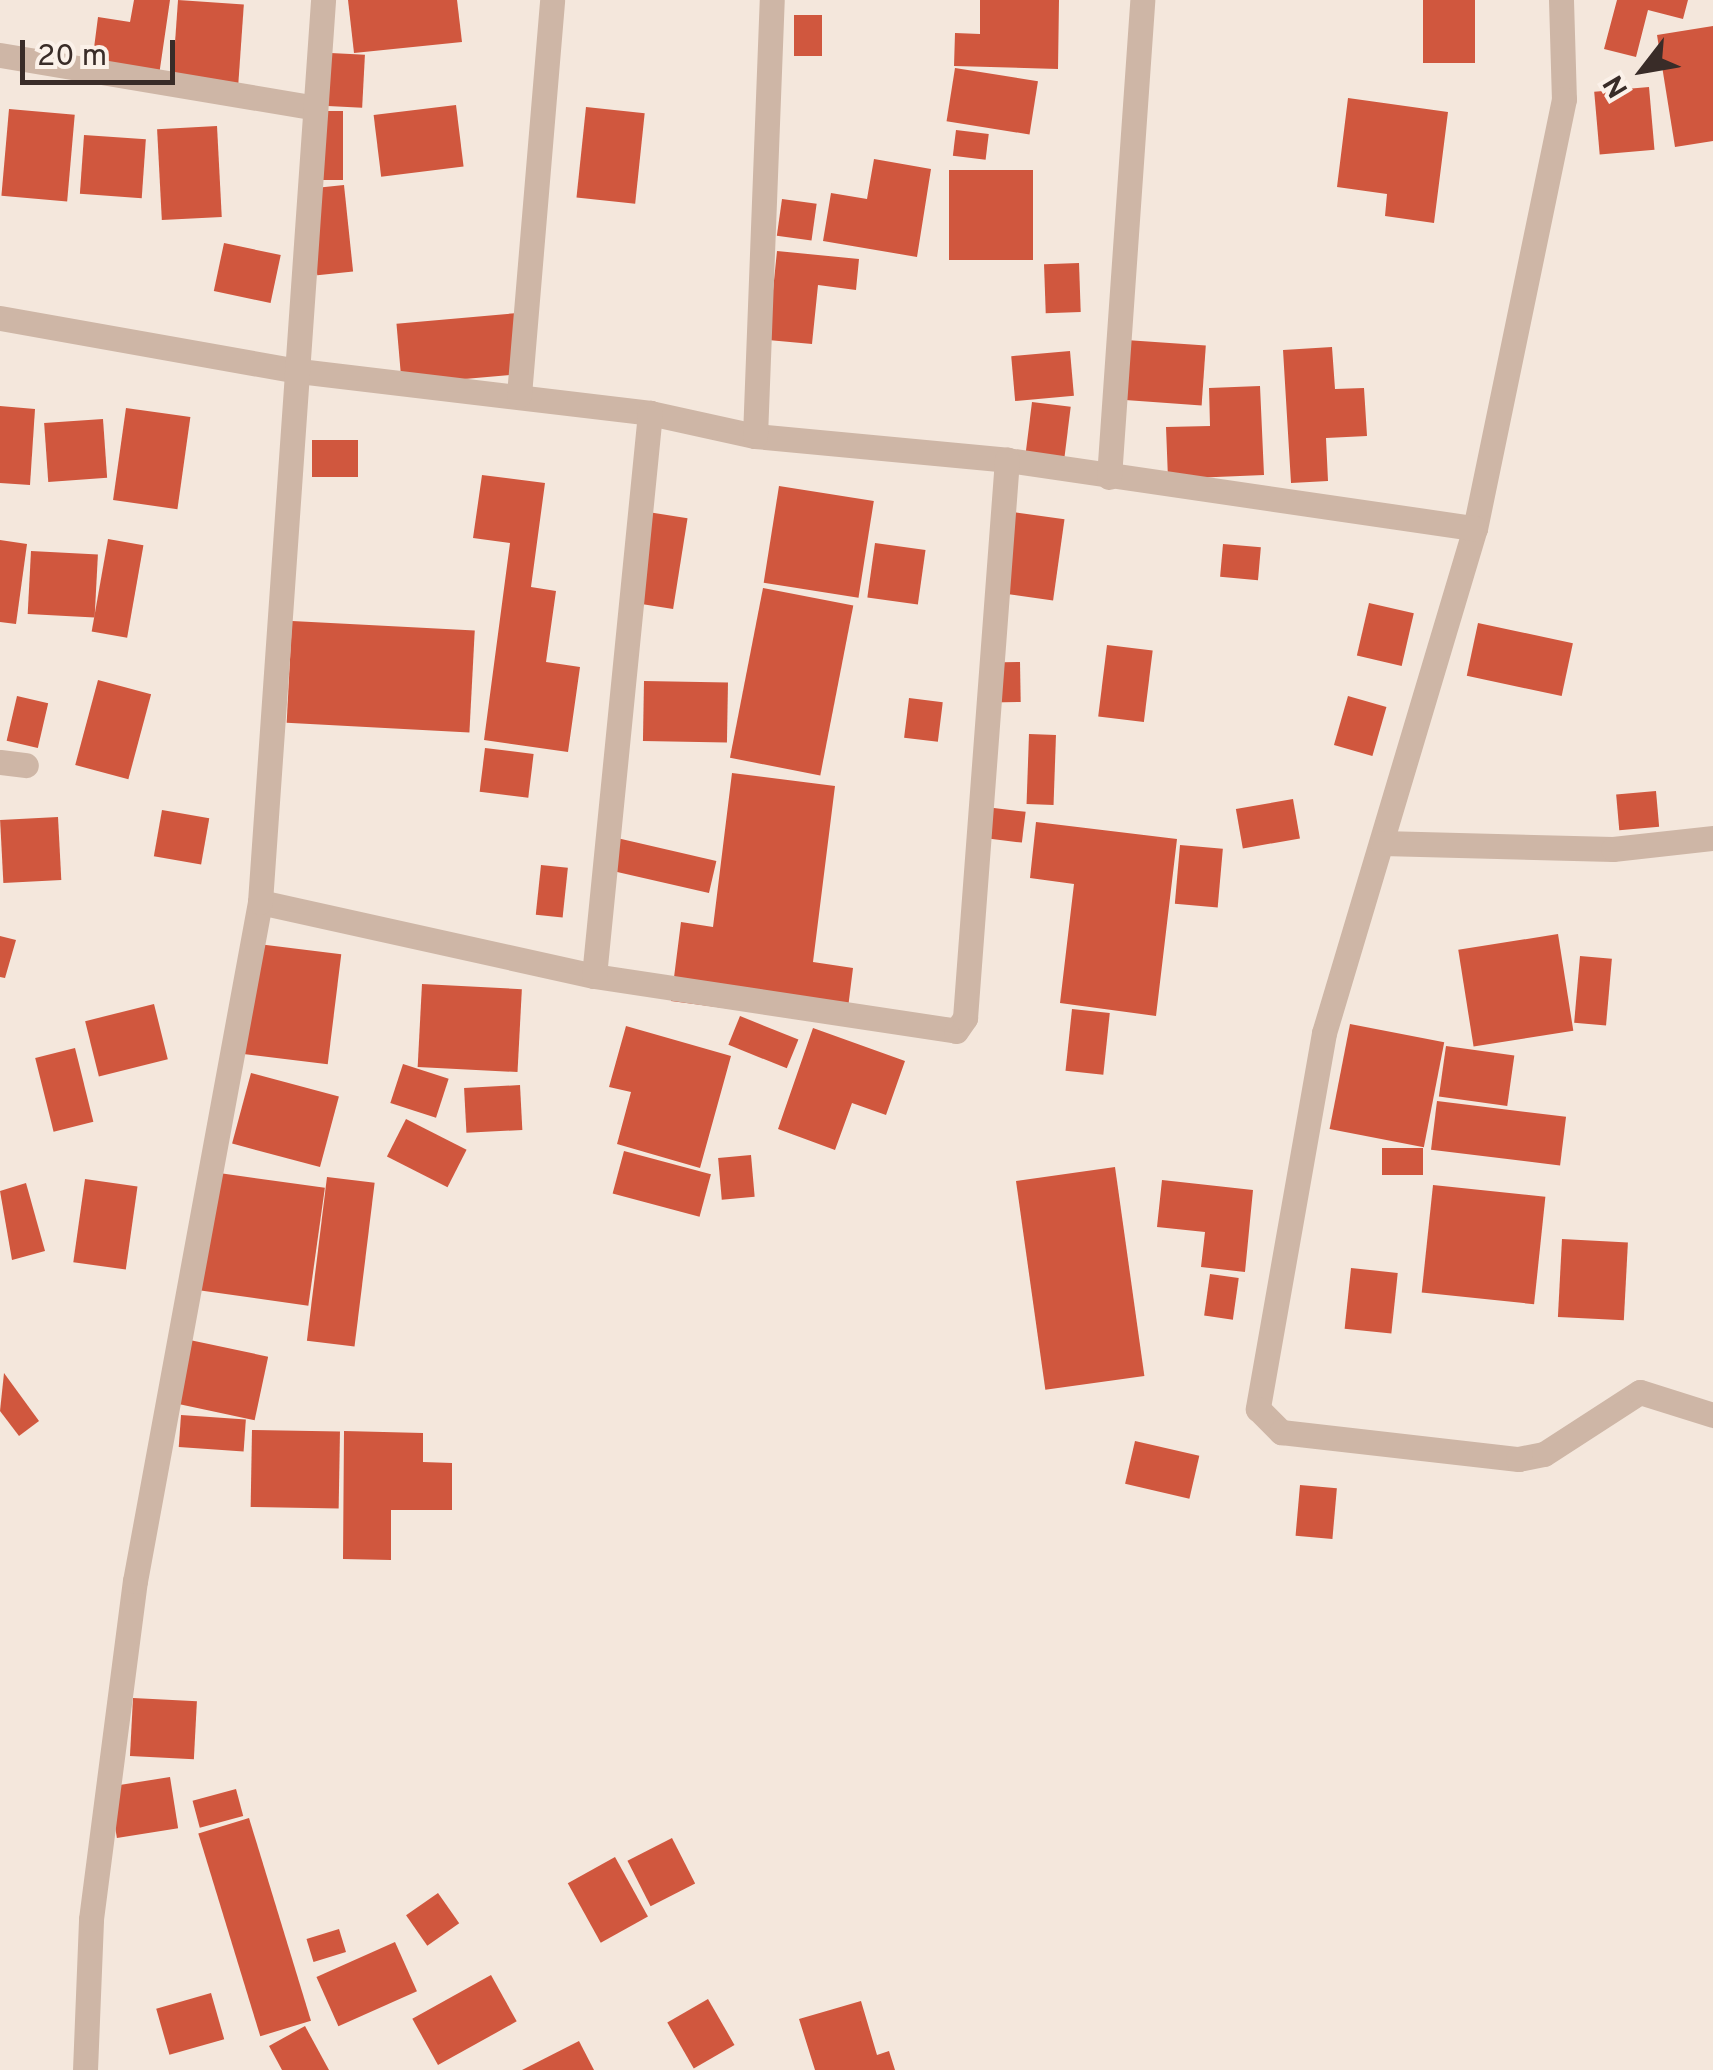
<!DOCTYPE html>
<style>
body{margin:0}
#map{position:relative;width:1713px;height:2070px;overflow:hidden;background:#f4e7dc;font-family:Overpass,sans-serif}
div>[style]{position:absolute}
.building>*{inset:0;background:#d0573e;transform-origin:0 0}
.minor>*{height:25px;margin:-12.5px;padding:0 12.5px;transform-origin:12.5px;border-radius:12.5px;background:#ceb6a6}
span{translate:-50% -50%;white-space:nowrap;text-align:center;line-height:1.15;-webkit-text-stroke:8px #fbf1e9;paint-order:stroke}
.north{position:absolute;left:1593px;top:20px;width:100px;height:100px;-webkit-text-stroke:8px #fbf1e9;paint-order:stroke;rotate:239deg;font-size:28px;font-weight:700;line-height:40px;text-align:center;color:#392c28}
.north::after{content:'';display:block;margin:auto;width:35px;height:45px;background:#392c28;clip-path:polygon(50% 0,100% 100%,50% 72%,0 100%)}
.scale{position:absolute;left:20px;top:40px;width:155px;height:45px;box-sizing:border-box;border:5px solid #392c28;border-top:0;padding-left:12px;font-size:30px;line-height:35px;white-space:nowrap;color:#392c28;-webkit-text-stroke:8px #fbf1e9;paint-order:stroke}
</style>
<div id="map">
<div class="building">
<div style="clip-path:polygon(134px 0,170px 0,157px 89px,90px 79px,98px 17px,130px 22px)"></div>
<div style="left:178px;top:0;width:66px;height:84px;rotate:4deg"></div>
<div style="clip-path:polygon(348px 0,457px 0,462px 42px,354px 53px)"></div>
<div style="clip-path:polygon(980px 0,1059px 0,1058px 69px,954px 66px,955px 33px,980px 34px)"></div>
<div style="left:1423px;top:0;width:52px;height:63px"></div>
<div style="clip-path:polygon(1617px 0,1688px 0,1683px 19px,1648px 10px,1636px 57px,1604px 49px)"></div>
<div style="left:794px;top:15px;width:28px;height:41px"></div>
<div style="clip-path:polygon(1713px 26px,1713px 141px,1675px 147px,1657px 35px)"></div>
<div style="left:311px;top:52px;width:54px;height:53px;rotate:3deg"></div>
<div style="left:955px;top:68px;width:84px;height:54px;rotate:9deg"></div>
<div style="left:1649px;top:87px;width:63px;height:55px;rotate:85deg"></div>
<div style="clip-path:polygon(1348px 98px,1448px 112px,1434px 223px,1385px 216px,1387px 194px,1337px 187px)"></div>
<div style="left:456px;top:105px;width:62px;height:83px;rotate:83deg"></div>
<div style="left:586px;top:107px;width:59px;height:91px;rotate:6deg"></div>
<div style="left:9px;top:109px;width:66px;height:87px;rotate:5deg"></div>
<div style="left:309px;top:111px;width:34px;height:69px"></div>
<div style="left:217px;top:126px;width:91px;height:60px;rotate:87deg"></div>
<div style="left:956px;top:130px;width:33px;height:26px;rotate:7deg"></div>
<div style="left:84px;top:135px;width:62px;height:59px;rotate:4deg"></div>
<div style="clip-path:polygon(874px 159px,931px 169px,917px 257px,823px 241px,831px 193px,867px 199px)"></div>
<div style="left:949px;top:170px;width:84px;height:90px"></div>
<div style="left:344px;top:185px;width:87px;height:36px;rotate:84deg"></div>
<div style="left:782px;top:199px;width:35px;height:37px;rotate:8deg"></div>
<div style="left:224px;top:243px;width:58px;height:49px;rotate:12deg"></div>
<div style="clip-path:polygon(777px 251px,859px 259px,856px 290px,818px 285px,812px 344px,768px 340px)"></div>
<div style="left:1079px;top:263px;width:49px;height:35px;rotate:88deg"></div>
<div style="left:518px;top:313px;width:61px;height:122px;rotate:85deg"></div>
<div style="left:1126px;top:340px;width:80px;height:60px;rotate:4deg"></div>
<div style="clip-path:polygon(1332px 347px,1335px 389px,1364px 388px,1367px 436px,1326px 438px,1328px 481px,1291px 483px,1283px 350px)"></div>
<div style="left:1070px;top:351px;width:45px;height:59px;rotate:85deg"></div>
<div style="clip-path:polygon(1260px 386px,1264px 475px,1168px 479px,1166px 427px,1210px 426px,1209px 388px)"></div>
<div style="left:1032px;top:402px;width:39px;height:54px;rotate:7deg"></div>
<div style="clip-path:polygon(0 406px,35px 409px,30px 485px,0 483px)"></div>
<div style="left:126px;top:408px;width:65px;height:93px;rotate:8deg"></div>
<div style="left:103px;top:419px;width:59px;height:59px;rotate:86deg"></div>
<div style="left:312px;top:440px;width:46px;height:37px"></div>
<div style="clip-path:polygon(482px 475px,545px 483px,531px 587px,556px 591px,546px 662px,580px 667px,568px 752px,484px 740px,510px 543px,473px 538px)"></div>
<div style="left:779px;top:486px;width:96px;height:98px;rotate:9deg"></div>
<div style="left:648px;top:512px;width:40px;height:92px;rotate:9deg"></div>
<div style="left:1013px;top:512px;width:52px;height:82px;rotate:8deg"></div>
<div style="left:108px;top:539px;width:36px;height:94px;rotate:10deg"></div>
<div style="clip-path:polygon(0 540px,27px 544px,16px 624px,0 622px)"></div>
<div style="left:875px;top:543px;width:51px;height:55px;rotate:8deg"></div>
<div style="left:1223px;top:544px;width:38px;height:33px;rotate:5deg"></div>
<div style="left:31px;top:551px;width:67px;height:63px;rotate:3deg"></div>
<div style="left:763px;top:588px;width:92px;height:173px;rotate:11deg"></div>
<div style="left:1369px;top:603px;width:46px;height:54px;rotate:13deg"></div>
<div style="left:292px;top:621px;width:183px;height:102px;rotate:3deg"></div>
<div style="left:1478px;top:623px;width:97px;height:54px;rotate:12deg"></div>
<div style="left:1107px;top:645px;width:46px;height:72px;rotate:7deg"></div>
<div style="left:1020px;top:662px;width:40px;height:31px;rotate:89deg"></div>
<div style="left:98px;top:680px;width:55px;height:88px;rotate:15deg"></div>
<div style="left:644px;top:681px;width:84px;height:60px;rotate:1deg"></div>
<div style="left:17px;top:696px;width:32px;height:46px;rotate:13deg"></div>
<div style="left:1348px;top:696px;width:40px;height:51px;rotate:16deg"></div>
<div style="left:909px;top:698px;width:34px;height:40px;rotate:7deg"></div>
<div style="left:1029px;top:734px;width:27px;height:70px;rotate:2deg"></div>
<div style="left:485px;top:748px;width:49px;height:44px;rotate:7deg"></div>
<div style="clip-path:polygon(732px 773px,835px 786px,813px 962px,853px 968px,846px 1024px,671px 1001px,681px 922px,713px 927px)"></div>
<div style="left:1656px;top:791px;width:36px;height:40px;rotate:85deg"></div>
<div style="left:1293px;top:799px;width:40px;height:58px;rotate:80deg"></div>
<div style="left:978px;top:806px;width:48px;height:31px;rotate:7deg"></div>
<div style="left:162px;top:810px;width:48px;height:47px;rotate:10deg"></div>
<div style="left:58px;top:817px;width:63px;height:58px;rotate:87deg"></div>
<div style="clip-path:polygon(1036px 822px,1177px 839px,1156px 1016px,1060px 1003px,1074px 884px,1030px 878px)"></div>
<div style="left:617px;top:838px;width:102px;height:33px;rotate:13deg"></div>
<div style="left:1180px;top:845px;width:43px;height:59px;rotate:5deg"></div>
<div style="left:541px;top:865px;width:27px;height:50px;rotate:6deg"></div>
<div style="left:1558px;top:934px;width:98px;height:101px;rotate:81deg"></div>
<div style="clip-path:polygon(0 936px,16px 940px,5px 978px,0 977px)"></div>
<div style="left:242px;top:942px;width:100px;height:111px;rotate:7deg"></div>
<div style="left:1580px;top:956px;width:32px;height:67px;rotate:5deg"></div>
<div style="left:422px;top:984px;width:100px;height:83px;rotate:3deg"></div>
<div style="left:154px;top:1004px;width:57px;height:71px;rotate:76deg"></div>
<div style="left:1072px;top:1009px;width:38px;height:62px;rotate:6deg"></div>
<div style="left:740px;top:1016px;width:63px;height:31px;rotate:22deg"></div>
<div style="left:1350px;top:1024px;width:96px;height:107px;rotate:11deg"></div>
<div style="clip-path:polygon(626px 1026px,731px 1056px,700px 1168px,617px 1144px,631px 1092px,609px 1087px)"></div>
<div style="clip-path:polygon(813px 1028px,905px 1061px,886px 1115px,852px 1103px,835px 1150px,778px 1129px)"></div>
<div style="left:1446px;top:1046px;width:69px;height:51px;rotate:8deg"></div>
<div style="left:75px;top:1048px;width:76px;height:41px;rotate:76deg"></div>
<div style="left:403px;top:1064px;width:48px;height:41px;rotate:18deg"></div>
<div style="left:251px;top:1073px;width:91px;height:73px;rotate:15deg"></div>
<div style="left:520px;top:1085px;width:45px;height:56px;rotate:87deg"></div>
<div style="left:1437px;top:1101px;width:130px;height:49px;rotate:7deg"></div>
<div style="left:406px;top:1119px;width:68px;height:42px;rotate:27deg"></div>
<div style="left:1382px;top:1148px;width:41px;height:27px"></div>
<div style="left:624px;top:1151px;width:90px;height:44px;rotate:15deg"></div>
<div style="left:751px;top:1155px;width:42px;height:33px;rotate:85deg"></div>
<div style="left:1115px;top:1167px;width:211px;height:100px;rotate:82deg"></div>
<div style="left:212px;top:1172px;width:114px;height:119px;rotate:8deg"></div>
<div style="left:327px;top:1177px;width:48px;height:165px;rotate:7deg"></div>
<div style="left:85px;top:1179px;width:53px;height:84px;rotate:8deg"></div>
<div style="clip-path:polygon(1162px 1180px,1253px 1190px,1245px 1272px,1201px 1267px,1205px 1232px,1157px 1227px)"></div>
<div style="clip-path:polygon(26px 1183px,45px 1251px,12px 1260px,0 1191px)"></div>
<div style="left:1433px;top:1185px;width:113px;height:108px;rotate:6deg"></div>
<div style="left:1562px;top:1239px;width:66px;height:78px;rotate:3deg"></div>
<div style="left:1351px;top:1268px;width:47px;height:61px;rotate:6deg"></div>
<div style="left:1210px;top:1274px;width:29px;height:42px;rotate:8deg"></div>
<div style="left:185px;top:1339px;width:85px;height:65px;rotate:12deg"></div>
<div style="clip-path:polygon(4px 1373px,39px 1421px,19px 1436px,0 1411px)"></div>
<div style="left:181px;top:1415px;width:65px;height:32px;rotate:4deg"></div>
<div style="left:252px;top:1430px;width:88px;height:77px;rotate:1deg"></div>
<div style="clip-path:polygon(344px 1431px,423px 1433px,423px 1462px,452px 1463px,452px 1510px,391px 1510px,391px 1560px,343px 1559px)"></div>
<div style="left:1135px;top:1441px;width:66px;height:44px;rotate:13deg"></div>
<div style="left:1300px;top:1485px;width:37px;height:51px;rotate:5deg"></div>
<div style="left:133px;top:1698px;width:64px;height:58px;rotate:3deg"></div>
<div style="left:170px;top:1777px;width:52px;height:62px;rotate:81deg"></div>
<div style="left:236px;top:1789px;width:28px;height:45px;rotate:75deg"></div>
<div style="left:249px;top:1818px;width:212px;height:53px;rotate:73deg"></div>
<div style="left:672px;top:1838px;width:51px;height:50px;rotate:63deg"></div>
<div style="left:615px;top:1857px;width:68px;height:54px;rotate:61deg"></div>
<div style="left:438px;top:1893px;width:37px;height:39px;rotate:55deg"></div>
<div style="left:339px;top:1929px;width:24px;height:34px;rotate:73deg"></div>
<div style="left:395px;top:1942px;width:54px;height:86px;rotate:66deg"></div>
<div style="left:491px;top:1975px;width:53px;height:90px;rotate:61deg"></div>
<div style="left:211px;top:1993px;width:48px;height:57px;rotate:74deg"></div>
<div style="left:708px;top:1999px;width:53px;height:47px;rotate:60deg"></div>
<div style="clip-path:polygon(861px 2001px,877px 2055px,889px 2051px,895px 2070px,815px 2070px,799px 2019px)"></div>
<div style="clip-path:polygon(305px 2026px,329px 2070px,282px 2070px,269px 2046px)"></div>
<div style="clip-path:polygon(579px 2041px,594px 2070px,522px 2070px)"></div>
</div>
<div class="minor">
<div style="left:1561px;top:0;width:99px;rotate:88.3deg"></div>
<div style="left:1564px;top:99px;width:438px;rotate:101.7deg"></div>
<div style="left:1475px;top:528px;width:527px;rotate:106.65deg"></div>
<div style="left:1324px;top:1033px;width:382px;rotate:100deg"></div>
<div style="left:1258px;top:1409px;width:33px;rotate:45deg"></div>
<div style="left:1281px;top:1432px;width:239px;rotate:6.5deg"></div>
<div style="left:1518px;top:1459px;width:26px;rotate:-11deg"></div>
<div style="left:1544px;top:1454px;width:114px;rotate:-32.9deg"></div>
<div style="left:1640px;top:1392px;width:77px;rotate:17.5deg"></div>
<div style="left:0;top:55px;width:315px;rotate:9.5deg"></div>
<div style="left:0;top:318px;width:304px;rotate:10.1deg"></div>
<div style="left:299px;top:371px;width:354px;rotate:6.8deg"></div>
<div style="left:650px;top:413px;width:107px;rotate:12.4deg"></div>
<div style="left:755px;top:436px;width:253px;rotate:5.4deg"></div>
<div style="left:1007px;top:460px;width:473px;rotate:8.3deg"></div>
<div style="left:519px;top:395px;width:396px;rotate:-85.2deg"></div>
<div style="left:755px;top:436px;width:436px;rotate:-87.8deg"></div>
<div style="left:1109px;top:477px;width:478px;rotate:-86deg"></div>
<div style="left:0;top:762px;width:26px;rotate:7deg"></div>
<div style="left:1382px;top:843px;width:231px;rotate:1.5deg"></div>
<div style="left:1613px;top:849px;width:101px;rotate:-6.3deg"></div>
<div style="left:260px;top:902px;width:342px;rotate:12.5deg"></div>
<div style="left:594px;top:976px;width:366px;rotate:8.6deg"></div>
<div style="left:956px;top:1031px;width:16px;rotate:-55deg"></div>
<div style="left:965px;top:1018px;width:560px;rotate:-85.7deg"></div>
<div style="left:594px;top:976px;width:566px;rotate:-84.32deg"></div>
<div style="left:85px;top:2070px;width:151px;rotate:-87.7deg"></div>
<div style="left:91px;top:1919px;width:341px;rotate:-82.6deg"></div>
<div style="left:135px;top:1581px;width:690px;rotate:-79.57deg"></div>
<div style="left:260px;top:902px;width:904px;rotate:-86deg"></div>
</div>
<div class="north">N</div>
<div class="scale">20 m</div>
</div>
